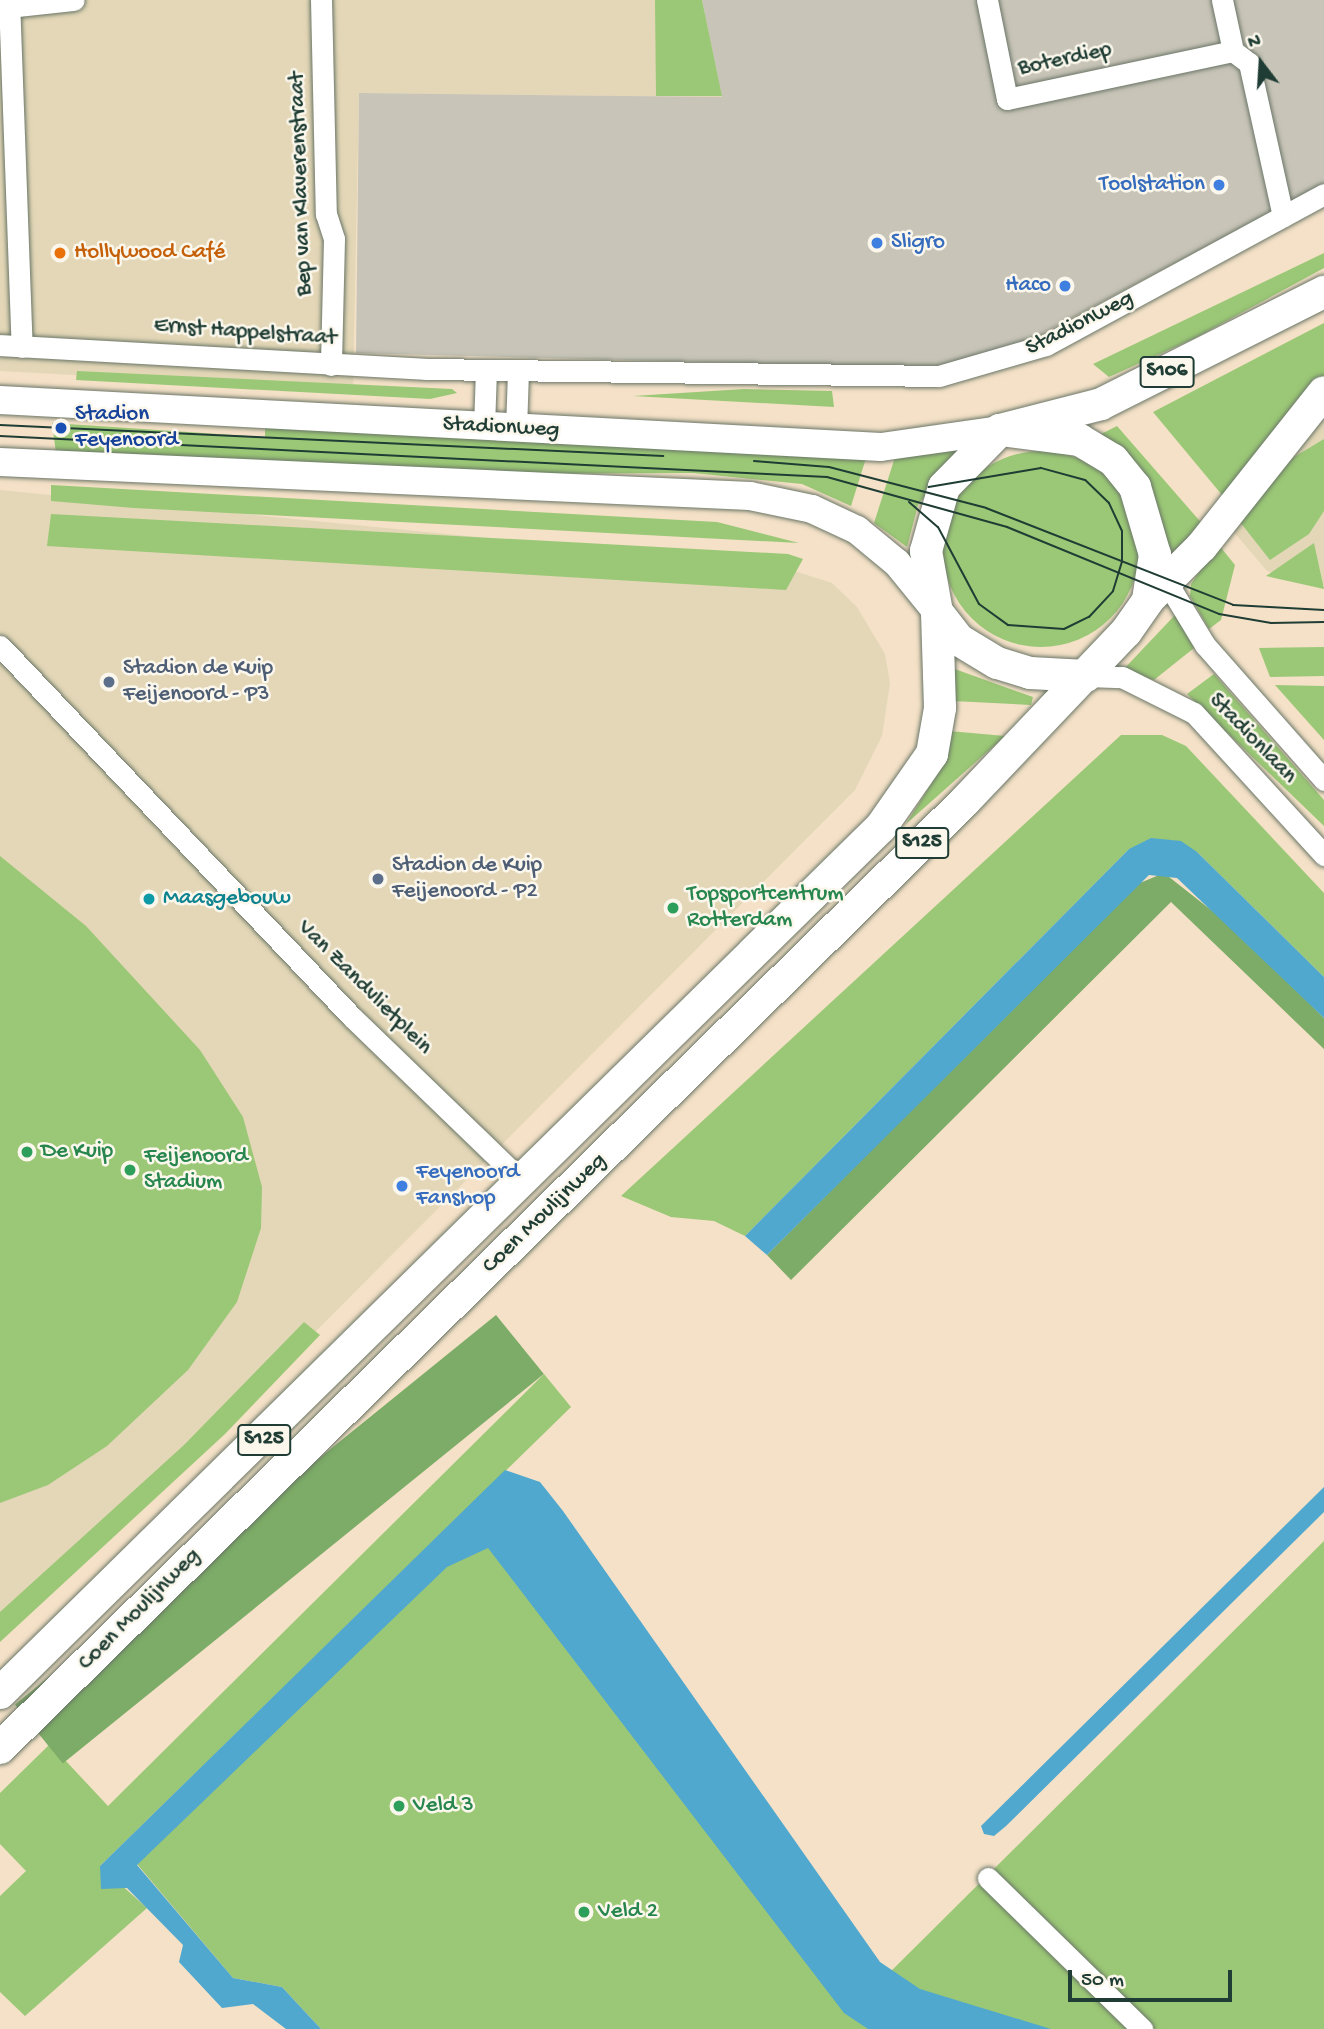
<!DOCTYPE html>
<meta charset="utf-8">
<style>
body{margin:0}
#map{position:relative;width:1324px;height:2029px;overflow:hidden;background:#f4e1c7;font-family:"Gochi Hand",sans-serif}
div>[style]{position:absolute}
.built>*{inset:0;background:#e3d7b7}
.industrial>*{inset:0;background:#c8c4b8}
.green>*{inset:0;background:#9bc876}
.round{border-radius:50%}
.forest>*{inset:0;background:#7cac67;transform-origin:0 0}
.water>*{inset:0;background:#51a8ce}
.roads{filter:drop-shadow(0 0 2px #6a7667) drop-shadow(0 0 2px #6a7667)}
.street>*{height:21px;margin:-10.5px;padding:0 10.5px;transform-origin:10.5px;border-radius:10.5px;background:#fff}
.secondary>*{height:28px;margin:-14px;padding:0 14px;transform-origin:14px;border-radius:14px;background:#fff}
.primary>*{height:32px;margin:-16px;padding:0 16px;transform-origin:16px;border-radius:16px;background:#fff}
.tram>*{height:2px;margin:-1px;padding:0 1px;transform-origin:1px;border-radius:1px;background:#1f3d34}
.dots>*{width:19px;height:19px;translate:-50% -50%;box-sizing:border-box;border:4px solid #fbf7ec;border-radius:50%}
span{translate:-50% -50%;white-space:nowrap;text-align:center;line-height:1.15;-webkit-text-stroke:5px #fbf7ec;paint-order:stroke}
.shield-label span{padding:2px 5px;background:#fbf7ec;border:2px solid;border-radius:5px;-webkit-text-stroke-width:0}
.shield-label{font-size:21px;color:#1f3d34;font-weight:700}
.street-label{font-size:23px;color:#1f3d34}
.shop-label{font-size:23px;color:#366cbe}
.right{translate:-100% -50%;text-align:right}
.left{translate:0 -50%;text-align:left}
.food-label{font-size:23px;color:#c56008}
.transit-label{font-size:23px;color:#164399}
.service-label{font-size:23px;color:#4e5e75}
.leisure-label{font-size:23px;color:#27864d}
.culture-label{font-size:23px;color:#0d838f}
.north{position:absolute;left:1226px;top:28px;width:70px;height:70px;-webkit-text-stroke:5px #fbf7ec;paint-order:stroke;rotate:343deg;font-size:19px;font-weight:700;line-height:28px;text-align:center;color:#1f3d34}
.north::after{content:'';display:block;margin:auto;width:24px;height:32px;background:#1f3d34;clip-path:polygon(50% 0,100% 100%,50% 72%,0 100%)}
.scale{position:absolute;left:1068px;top:1970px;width:164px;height:32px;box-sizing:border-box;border:4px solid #1f3d34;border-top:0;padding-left:9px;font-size:21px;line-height:24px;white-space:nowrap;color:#1f3d34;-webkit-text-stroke:5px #fbf7ec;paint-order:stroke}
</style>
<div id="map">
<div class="built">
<div style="clip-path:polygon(0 0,702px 0,722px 97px,359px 93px,353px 390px,0 371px)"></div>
<div style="clip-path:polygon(1324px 416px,1324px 585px,1267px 571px,1233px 531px)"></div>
<div style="clip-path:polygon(0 490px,782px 567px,832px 583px,857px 607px,885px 654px,890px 683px,882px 736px,855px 790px,309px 1338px,0 1623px)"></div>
</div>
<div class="industrial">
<div style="clip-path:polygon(702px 0,1324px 0,1324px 184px,1026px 342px,933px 368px,356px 353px,359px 93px,722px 97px)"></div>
</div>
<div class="green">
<div style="clip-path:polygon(655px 0,702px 0,722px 96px,656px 96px)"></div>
<div style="clip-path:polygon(1324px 253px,1324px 268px,1195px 338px,1109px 377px,1093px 364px)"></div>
<div style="clip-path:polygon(1324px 323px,1324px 375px,1227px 501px,1153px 412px)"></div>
<div style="clip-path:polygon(77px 371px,452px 389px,457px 393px,430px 399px,76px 380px)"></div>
<div style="clip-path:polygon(744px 389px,832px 391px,834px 407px,633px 396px)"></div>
<div style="clip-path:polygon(52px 423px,265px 437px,265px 426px,867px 455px,851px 506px,802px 484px,693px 473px,471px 474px,56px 453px)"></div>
<div style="clip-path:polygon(1117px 426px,1205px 527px,1172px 566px,1151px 488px,1099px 435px)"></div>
<div style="clip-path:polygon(1324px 439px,1324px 511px,1309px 534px,1270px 560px,1236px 517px,1294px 457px)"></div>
<div style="clip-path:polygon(963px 448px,918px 505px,907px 547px,874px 523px,896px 454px)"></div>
<div class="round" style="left:943px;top:451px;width:196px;height:196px"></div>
<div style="clip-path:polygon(51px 485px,717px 522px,799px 543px,134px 508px,51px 501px)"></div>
<div style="clip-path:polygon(51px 514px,788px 554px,803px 559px,786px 590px,47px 546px)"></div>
<div style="clip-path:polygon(1314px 543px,1324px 589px,1266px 576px)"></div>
<div style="clip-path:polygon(1218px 544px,1235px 565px,1221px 620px,1209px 629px,1190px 596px,1191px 584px)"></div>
<div style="clip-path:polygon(1175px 615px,1194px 648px,1154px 680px,1122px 671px)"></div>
<div style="clip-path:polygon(1324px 647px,1324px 676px,1270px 677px,1259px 648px)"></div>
<div style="clip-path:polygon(952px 668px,1033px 697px,1031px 705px,953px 701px)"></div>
<div style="clip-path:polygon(1214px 674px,1324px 800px,1324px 826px,1187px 694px)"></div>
<div style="clip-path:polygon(1275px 685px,1324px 686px,1324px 740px)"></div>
<div style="clip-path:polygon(949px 731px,1005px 736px,906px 824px,940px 770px)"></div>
<div style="clip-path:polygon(1121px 735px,1162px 735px,1186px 746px,1324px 893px,1324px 977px,1197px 852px,1129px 849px,745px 1236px,714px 1221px,671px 1217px,621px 1196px)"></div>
<div style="clip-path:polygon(0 856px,86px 926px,200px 1050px,243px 1117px,262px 1187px,261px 1228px,237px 1302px,188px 1370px,107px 1446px,48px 1485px,0 1503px)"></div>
<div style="clip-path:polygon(304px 1322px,320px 1335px,225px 1434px,0 1642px,0 1612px,184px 1445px)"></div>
<div style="clip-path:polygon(544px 1374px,571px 1407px,100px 1866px,147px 1908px,25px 2016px,0 1992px,0 1896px,26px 1871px,0 1844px,0 1793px,50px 1744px,108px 1806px)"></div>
<div style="clip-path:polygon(498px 1503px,871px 1991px,1324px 1541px,1324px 2029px,321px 2029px,282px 1987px,233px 1978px,137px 1864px)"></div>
</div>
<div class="forest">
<div style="clip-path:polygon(1164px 873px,1225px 921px,1324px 1018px,1324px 1049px,1171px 902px,791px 1280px,767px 1255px,1135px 885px)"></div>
<div style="left:496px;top:1315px;width:76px;height:619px;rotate:51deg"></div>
</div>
<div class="water">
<div style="clip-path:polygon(1151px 838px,1181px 841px,1197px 852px,1324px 977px,1324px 1018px,1177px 878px,1149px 875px,767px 1255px,745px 1236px,1129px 849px)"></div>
<div style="clip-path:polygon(505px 1470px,540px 1482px,563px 1511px,880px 1962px,920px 1989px,1051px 2029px,868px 2029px,844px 2013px,488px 1548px,447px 1567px,137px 1865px,233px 1978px,282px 1987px,321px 2029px,286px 2029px,253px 2004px,222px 2008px,179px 1962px,183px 1945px,127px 1888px,101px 1889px,100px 1866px)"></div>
<div style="clip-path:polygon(1324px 1487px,1324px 1512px,1006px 1826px,994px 1836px,984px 1834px,981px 1826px)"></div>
</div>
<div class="roads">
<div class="street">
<div style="left:9px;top:0;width:347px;rotate:87.9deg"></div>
<div style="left:321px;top:0;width:214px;rotate:88.7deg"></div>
<div style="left:326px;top:214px;width:26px;rotate:72deg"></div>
<div style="left:334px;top:239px;width:126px;rotate:91.4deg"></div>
<div style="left:987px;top:0;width:101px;rotate:78.6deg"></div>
<div style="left:1007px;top:99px;width:231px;rotate:-12deg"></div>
<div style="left:1222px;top:0;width:52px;rotate:77.8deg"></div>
<div style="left:1233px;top:51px;width:20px;rotate:37deg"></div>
<div style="left:1249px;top:63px;width:157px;rotate:77.5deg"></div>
<div style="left:0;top:8px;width:74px;rotate:-6.2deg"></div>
<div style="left:0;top:345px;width:427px;rotate:3.2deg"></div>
<div style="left:426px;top:369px;width:513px;rotate:0.78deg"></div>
<div style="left:939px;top:376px;width:111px;rotate:-16.2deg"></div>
<div style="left:1046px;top:345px;width:316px;rotate:-28.5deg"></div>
<div style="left:484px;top:427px;width:57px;rotate:-88deg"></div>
<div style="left:516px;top:429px;width:58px;rotate:-88deg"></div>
<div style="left:1160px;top:571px;width:87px;rotate:58.7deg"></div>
<div style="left:1205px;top:645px;width:180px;rotate:48.6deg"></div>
<div style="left:0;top:646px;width:511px;rotate:46.51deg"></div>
<div style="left:352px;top:1017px;width:236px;rotate:44deg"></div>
<div style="left:1086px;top:676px;width:36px;rotate:2deg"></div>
<div style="left:1122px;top:677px;width:80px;rotate:26.6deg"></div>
<div style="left:1194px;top:713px;width:193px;rotate:47.5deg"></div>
<div style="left:988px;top:1878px;width:216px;rotate:44.4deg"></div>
</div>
<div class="secondary">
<div style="left:0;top:400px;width:882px;rotate:3.05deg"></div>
<div style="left:881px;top:447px;width:120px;rotate:-8.1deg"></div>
<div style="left:0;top:462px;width:751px;rotate:2.6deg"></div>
<div style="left:750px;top:496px;width:63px;rotate:11.8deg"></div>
<div style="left:812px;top:509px;width:50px;rotate:25deg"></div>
<div style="left:857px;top:530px;width:52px;rotate:39.5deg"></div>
<div style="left:897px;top:563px;width:63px;rotate:50.8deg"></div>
</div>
<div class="primary">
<div style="left:1148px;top:600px;width:76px;rotate:-45deg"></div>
<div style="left:1202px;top:546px;width:196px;rotate:-51.6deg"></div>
<div style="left:1086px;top:676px;width:56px;rotate:-176.9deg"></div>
<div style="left:1030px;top:673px;width:34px;rotate:-163deg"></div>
<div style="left:997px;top:663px;width:44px;rotate:-148.8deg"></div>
<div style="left:959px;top:640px;width:36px;rotate:-128deg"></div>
<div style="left:937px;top:612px;width:62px;rotate:-100.2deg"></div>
<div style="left:926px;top:551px;width:66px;rotate:-74.3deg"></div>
<div style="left:944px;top:487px;width:80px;rotate:-45.5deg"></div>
<div style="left:1000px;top:430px;width:104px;rotate:-14.4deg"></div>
<div style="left:1101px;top:404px;width:250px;rotate:-26.7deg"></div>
<div style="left:0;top:1693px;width:1235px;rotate:-44.51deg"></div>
<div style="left:881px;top:827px;width:89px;rotate:-55.1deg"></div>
<div style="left:932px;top:754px;width:47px;rotate:-80.1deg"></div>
<div style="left:940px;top:708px;width:96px;rotate:-91.8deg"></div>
<div style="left:0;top:1748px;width:1351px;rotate:-44.46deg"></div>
<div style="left:964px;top:802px;width:235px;rotate:-46.4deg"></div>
<div style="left:1126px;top:632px;width:39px;rotate:-55deg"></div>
<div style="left:1148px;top:600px;width:46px;rotate:-81.2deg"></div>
<div style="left:1155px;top:555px;width:71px;rotate:-106.4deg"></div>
<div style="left:1135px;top:487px;width:35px;rotate:-129deg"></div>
<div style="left:1113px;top:460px;width:39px;rotate:-149deg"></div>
<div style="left:1080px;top:440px;width:81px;rotate:-172.9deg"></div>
</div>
</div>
<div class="tram">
<div style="left:0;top:425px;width:664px;rotate:2.68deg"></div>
<div style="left:0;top:436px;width:828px;rotate:2.84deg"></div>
<div style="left:827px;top:477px;width:187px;rotate:15.5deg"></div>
<div style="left:1007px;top:527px;width:229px;rotate:22.3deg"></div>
<div style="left:1219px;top:614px;width:53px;rotate:9.8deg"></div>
<div style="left:1271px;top:623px;width:53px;rotate:-1.1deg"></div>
<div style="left:754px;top:461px;width:75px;rotate:4.6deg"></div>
<div style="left:829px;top:467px;width:162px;rotate:14.6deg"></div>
<div style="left:986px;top:508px;width:265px;rotate:21.4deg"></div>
<div style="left:1233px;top:605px;width:91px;rotate:3.1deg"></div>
<div style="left:909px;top:502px;width:38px;rotate:41deg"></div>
<div style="left:938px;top:527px;width:87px;rotate:62deg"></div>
<div style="left:979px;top:604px;width:36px;rotate:36deg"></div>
<div style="left:1008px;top:625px;width:56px;rotate:4.1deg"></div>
<div style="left:1064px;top:629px;width:28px;rotate:-26deg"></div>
<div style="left:1089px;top:617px;width:35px;rotate:-47deg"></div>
<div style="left:1113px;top:591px;width:30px;rotate:-73deg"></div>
<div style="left:1122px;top:562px;width:31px;rotate:-90deg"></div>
<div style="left:1122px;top:531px;width:31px;rotate:-115deg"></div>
<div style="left:1109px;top:503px;width:33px;rotate:-136deg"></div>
<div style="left:1085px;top:480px;width:46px;rotate:-164.7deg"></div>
<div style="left:1041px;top:468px;width:114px;rotate:170.4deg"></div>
</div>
<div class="dots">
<div style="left:1219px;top:185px;background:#3f7fe0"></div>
<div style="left:877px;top:243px;background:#3f7fe0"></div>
<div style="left:60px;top:253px;background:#e8710a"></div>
<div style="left:1065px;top:286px;background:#3f7fe0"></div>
<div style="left:61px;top:428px;background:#1a4fb4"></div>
<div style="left:109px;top:682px;background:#5c6f8a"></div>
<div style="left:378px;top:879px;background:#5c6f8a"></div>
<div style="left:149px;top:899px;background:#0f9aa8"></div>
<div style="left:673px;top:908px;background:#2e9e5b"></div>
<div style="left:27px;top:1152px;background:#2e9e5b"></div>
<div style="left:130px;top:1170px;background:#2e9e5b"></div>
<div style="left:402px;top:1186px;background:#3f7fe0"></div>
<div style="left:399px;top:1806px;background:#2e9e5b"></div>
<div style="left:584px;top:1912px;background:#2e9e5b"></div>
</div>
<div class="shield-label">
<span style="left:1167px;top:372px">S106</span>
<span style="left:922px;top:843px">S125</span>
<span style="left:264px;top:1440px">S125</span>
</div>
<div class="street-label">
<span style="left:1065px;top:60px;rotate:-12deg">Boterdiep</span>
<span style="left:302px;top:184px;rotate:-92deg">Bep van Klaverenstraat</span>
<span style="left:1080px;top:324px;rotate:-27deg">Stadionweg</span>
<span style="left:245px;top:333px;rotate:4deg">Ernst Happelstraat</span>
<span style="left:501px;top:428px;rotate:3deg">Stadionweg</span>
<span style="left:1252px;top:739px;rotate:46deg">Stadionlaan</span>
<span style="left:364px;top:988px;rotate:45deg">Van Zandvlietplein</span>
<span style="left:545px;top:1214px;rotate:-44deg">Coen Moulijnweg</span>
<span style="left:140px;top:1610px;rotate:-45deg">Coen Moulijnweg</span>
</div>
<div class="shop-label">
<span class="right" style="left:1205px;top:185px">Toolstation</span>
<span class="left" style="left:891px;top:243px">Sligro</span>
<span class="right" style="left:1051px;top:286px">Haco</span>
<span class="left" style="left:416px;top:1186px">Feyenoord<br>Fanshop</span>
</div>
<div class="food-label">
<span class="left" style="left:74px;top:253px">Hollywood Café</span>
</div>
<div class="transit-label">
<span class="left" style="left:75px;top:428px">Stadion<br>Feyenoord</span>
</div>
<div class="service-label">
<span class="left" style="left:123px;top:682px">Stadion de Kuip<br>Feijenoord - P3</span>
<span class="left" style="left:392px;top:879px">Stadion de Kuip<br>Feijenoord - P2</span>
</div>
<div class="leisure-label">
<span class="left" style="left:687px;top:908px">Topsportcentrum<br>Rotterdam</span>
<span class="left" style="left:41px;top:1152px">De Kuip</span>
<span class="left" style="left:144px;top:1170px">Feijenoord<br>Stadium</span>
<span class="left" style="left:413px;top:1806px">Veld 3</span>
<span class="left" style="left:598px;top:1912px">Veld 2</span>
</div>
<div class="culture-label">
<span class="left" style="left:163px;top:899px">Maasgebouw</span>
</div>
<div class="north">N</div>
<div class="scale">50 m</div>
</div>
